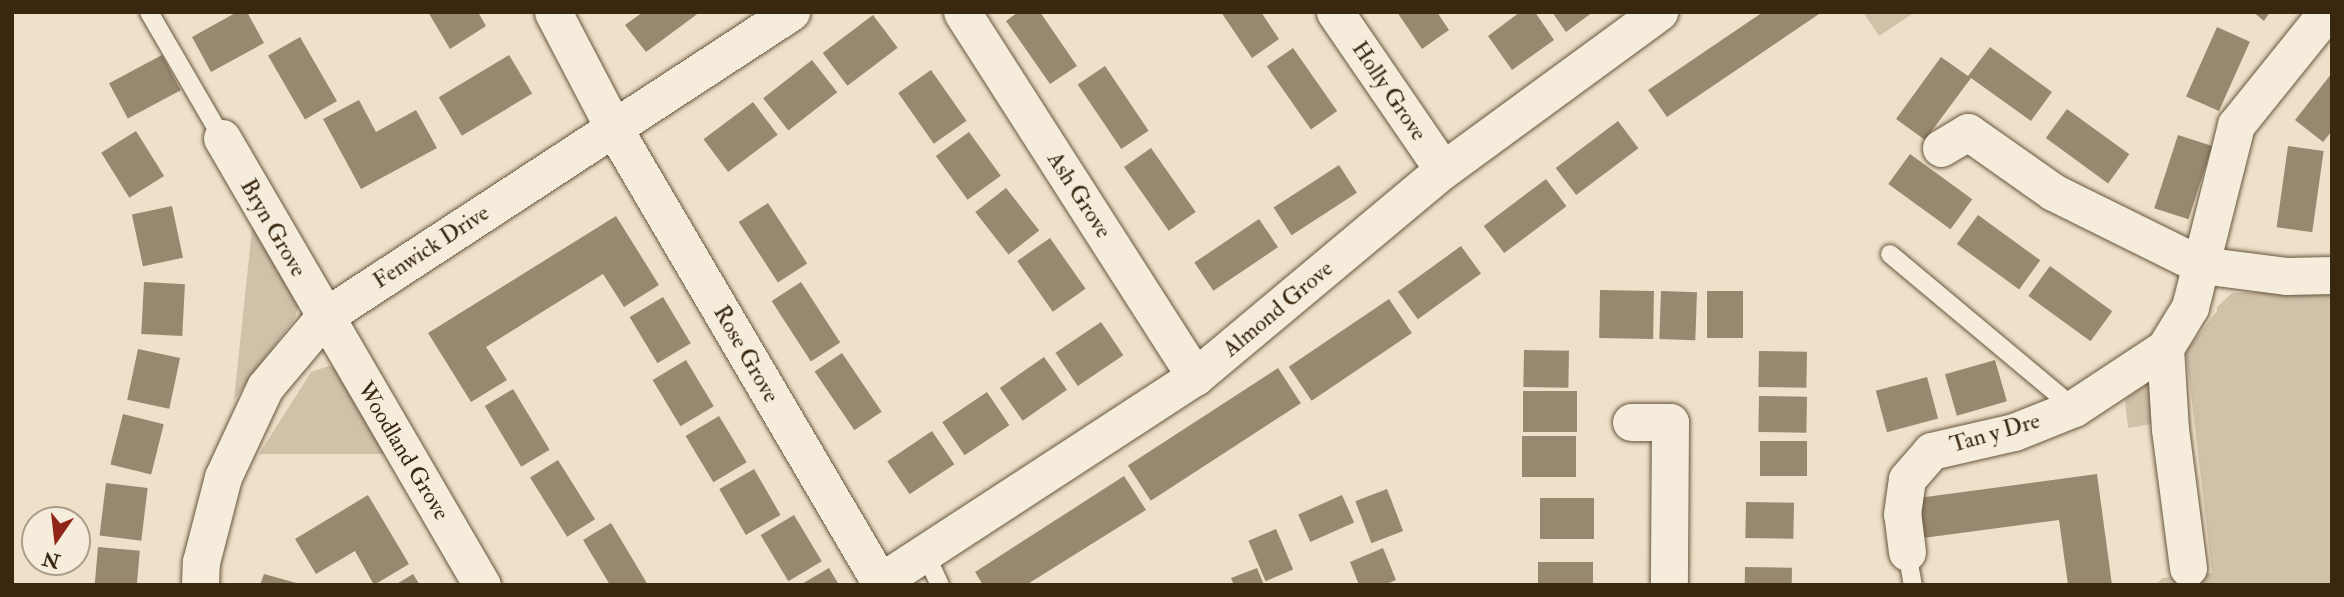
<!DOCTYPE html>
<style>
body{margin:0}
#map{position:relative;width:2344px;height:597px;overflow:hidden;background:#efe1c9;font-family:"IM FELL Double Pica",serif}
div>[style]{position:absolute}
.green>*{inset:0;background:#d0c1a9}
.building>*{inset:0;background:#988870;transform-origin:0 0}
.roads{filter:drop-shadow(0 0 2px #66563e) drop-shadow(0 0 2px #66563e)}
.lane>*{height:18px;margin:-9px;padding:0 9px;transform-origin:9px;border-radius:9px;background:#f5ecdc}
.street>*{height:37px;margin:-18.5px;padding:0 18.5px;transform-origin:18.5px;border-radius:18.5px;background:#f5ecdc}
span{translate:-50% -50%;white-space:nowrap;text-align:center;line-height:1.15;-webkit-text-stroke:5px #f5ecdc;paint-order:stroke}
.street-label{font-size:23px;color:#39270f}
.frame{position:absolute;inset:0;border:14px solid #39270f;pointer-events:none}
.north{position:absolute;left:21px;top:506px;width:70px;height:70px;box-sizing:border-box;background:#f5ecdc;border:2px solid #aa9d8a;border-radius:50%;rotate:194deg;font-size:19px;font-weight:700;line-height:28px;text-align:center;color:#39270f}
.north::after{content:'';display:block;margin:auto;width:24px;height:32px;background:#8f2418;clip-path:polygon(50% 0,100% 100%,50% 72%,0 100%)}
</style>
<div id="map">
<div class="green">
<div style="clip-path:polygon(1863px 12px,1915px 12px,1879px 36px)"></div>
<div style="clip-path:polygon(253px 220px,298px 295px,298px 307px,295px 318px,234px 400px)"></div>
<div style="clip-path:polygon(2332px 285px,2332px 585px,2156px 585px,2162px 578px,2212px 573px,2186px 351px,2217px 311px,2217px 307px,2232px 293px,2262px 292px,2264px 286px)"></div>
<div style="clip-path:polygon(329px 366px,341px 371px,388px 454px,259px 454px,311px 372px)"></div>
<div style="clip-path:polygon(2152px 380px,2158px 423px,2128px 428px,2125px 400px)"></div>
</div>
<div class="building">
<div style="clip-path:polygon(237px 12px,247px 12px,264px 43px,211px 72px,192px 37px)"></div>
<div style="clip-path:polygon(428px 12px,478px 12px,486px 26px,450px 49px)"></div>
<div style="clip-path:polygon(643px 12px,700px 12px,646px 52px,625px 25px)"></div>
<div style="clip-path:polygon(1018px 12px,1040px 12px,1077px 66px,1050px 84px,1006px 21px)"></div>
<div style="clip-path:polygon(1221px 12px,1261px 12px,1279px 39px,1252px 58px)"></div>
<div style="clip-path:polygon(1397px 12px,1437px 12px,1449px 30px,1422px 49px)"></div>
<div style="clip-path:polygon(1520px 12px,1535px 12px,1554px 40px,1512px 70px,1488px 36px)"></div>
<div style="clip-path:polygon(1552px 12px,1593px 12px,1566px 32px)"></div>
<div style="clip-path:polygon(1763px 12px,1822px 12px,1667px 117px,1648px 90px)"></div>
<div style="clip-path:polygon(2253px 12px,2270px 12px,2264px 21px)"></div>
<div style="left:873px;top:15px;width:41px;height:63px;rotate:53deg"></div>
<div style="left:2217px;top:27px;width:36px;height:76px;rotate:24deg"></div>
<div style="left:300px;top:37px;width:74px;height:37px;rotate:60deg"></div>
<div style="clip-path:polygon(1990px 47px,2052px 92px,2031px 121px,1971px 78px,1925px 140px,1896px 119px,1941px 57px,1968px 76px)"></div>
<div style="left:1293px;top:48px;width:77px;height:32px;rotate:55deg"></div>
<div style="left:162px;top:55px;width:40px;height:60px;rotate:62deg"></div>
<div style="left:509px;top:55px;width:45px;height:82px;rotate:59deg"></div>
<div style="left:812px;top:60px;width:41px;height:62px;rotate:52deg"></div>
<div style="left:1105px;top:66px;width:78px;height:33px;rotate:56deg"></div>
<div style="left:931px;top:70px;width:62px;height:40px;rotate:55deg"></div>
<div style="clip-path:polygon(2332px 73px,2332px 131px,2323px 142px,2295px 120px)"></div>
<div style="clip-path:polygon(359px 100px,376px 132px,416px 110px,437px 148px,361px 189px,323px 119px)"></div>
<div style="left:753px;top:102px;width:41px;height:62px;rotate:53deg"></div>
<div style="left:2067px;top:109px;width:77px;height:36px;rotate:36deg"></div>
<div style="left:1618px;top:121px;width:34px;height:78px;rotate:53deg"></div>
<div style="left:136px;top:131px;width:53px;height:41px;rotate:58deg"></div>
<div style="left:969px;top:132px;width:54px;height:41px;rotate:54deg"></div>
<div style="left:2178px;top:135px;width:36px;height:77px;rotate:18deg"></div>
<div style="left:2288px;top:146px;width:36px;height:82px;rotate:8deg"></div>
<div style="left:1151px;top:148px;width:78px;height:33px;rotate:55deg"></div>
<div style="left:1910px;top:154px;width:77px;height:37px;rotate:36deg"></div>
<div style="left:1339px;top:165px;width:33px;height:78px;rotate:57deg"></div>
<div style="left:1546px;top:179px;width:34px;height:78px;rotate:53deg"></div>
<div style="left:1006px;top:188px;width:54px;height:39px;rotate:52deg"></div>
<div style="left:768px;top:203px;width:72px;height:35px;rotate:57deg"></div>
<div style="left:172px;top:206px;width:53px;height:41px;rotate:78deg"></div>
<div style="left:1978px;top:215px;width:77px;height:36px;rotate:36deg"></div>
<div style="clip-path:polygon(616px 216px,659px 285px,624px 307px,603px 274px,486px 347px,507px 380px,471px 402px,428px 333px)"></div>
<div style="left:1259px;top:219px;width:34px;height:78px;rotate:56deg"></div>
<div style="left:1050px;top:238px;width:62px;height:40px;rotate:55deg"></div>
<div style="left:1461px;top:246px;width:34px;height:78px;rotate:54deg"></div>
<div style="left:2050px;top:266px;width:77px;height:37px;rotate:36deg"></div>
<div style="left:144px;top:282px;width:41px;height:52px;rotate:3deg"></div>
<div style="left:801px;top:282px;width:72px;height:35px;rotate:57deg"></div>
<div style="left:1600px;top:290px;width:54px;height:48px;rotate:1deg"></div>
<div style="left:1661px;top:291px;width:36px;height:48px;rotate:2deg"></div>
<div style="left:1707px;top:291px;width:36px;height:47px"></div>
<div style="left:663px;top:297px;width:54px;height:39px;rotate:59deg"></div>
<div style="left:1389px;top:299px;width:41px;height:121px;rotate:56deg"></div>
<div style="left:1101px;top:322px;width:40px;height:55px;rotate:56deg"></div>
<div style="left:138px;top:349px;width:43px;height:52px;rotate:12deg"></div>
<div style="left:1524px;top:350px;width:45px;height:37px;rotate:1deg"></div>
<div style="left:1759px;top:351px;width:48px;height:36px;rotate:1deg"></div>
<div style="left:842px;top:353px;width:71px;height:33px;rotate:56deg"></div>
<div style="left:1044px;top:357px;width:40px;height:54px;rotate:55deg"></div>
<div style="left:686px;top:360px;width:54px;height:39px;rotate:59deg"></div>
<div style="left:1995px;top:360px;width:43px;height:52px;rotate:74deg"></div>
<div style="left:1278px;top:368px;width:42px;height:179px;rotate:57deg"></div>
<div style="left:1927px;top:377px;width:43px;height:53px;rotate:75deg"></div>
<div style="left:513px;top:389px;width:71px;height:33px;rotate:59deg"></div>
<div style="left:1523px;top:391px;width:54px;height:41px"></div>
<div style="left:987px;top:392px;width:40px;height:54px;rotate:56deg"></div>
<div style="left:1759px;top:396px;width:48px;height:36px;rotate:1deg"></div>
<div style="left:123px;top:414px;width:42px;height:52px;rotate:14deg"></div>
<div style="left:719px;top:416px;width:54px;height:39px;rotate:59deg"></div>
<div style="left:932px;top:431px;width:40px;height:54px;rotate:56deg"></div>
<div style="left:1522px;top:436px;width:54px;height:41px"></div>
<div style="left:1760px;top:441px;width:47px;height:35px"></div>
<div style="left:558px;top:460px;width:70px;height:33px;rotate:58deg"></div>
<div style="left:754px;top:469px;width:53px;height:40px;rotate:60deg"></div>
<div style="clip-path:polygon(2097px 474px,2112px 585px,2068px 585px,2059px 520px,1923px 538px,1918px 498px)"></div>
<div style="clip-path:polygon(1124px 476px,1146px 510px,1026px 585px,983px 585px,975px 572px)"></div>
<div style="left:106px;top:483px;width:42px;height:53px;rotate:7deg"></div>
<div style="left:1387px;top:489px;width:45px;height:34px;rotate:69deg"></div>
<div style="clip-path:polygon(368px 495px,409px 564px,374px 585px,355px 551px,316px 574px,295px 539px)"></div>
<div style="left:1342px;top:495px;width:30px;height:48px;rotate:66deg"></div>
<div style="left:1540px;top:498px;width:54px;height:41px"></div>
<div style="left:1746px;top:502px;width:48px;height:36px;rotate:1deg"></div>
<div style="left:794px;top:515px;width:54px;height:39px;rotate:59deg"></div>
<div style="clip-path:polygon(611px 523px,648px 585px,610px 585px,583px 540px)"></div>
<div style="left:1276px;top:529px;width:44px;height:30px;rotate:67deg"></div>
<div style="left:98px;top:547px;width:42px;height:38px;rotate:5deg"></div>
<div style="clip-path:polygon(1383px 548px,1396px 580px,1384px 585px,1359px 585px,1350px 562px)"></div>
<div style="left:1538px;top:562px;width:55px;height:23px"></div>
<div style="left:1745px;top:567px;width:47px;height:18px;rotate:1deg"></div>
<div style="clip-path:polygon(829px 568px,839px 585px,800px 585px)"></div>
<div style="clip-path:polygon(1257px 568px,1264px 585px,1234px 585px,1231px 578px)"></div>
<div style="clip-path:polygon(264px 574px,300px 584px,300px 585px,260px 585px)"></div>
<div style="clip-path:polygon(413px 574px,420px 585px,395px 585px)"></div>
</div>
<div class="roads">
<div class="lane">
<div style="left:149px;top:12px;width:146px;rotate:59.9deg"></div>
<div style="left:1890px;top:254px;width:240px;rotate:39.9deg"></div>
<div style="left:1907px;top:552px;width:34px;rotate:80deg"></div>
<div style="left:925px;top:553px;width:35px;rotate:65deg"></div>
</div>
<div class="street">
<div style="left:553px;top:12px;width:130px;rotate:62.4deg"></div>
<div style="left:613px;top:127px;width:528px;rotate:59.6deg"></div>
<div style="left:880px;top:582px;width:376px;rotate:-33.1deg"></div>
<div style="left:1195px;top:377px;width:323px;rotate:-39.9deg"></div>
<div style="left:1443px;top:170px;width:268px;rotate:-36.2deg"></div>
<div style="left:962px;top:12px;width:433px;rotate:57.4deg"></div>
<div style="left:1335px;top:12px;width:191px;rotate:55.6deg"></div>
<div style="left:222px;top:138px;width:517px;rotate:59.82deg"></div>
<div style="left:1941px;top:148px;width:31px;rotate:-31deg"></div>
<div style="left:1968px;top:132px;width:104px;rotate:35.2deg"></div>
<div style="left:2053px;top:192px;width:165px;rotate:26.3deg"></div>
<div style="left:2201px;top:265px;width:87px;rotate:7.3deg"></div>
<div style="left:2287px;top:276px;width:45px;rotate:-1.3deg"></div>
<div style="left:2165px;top:348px;width:81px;rotate:86.5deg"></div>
<div style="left:2170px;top:429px;width:140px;rotate:82.6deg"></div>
<div style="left:1631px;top:422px;width:39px"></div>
<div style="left:1670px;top:422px;width:163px;rotate:90.4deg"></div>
<div style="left:1907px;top:552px;width:38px;rotate:-97deg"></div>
<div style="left:1902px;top:514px;width:35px;rotate:-82deg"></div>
<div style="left:1907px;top:479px;width:37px;rotate:-49deg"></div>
<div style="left:1931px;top:451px;width:85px;rotate:-12.9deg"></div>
<div style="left:2014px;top:432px;width:65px;rotate:-21.8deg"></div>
<div style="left:2074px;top:408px;width:109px;rotate:-33.4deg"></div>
<div style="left:2165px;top:348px;width:48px;rotate:-58.6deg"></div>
<div style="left:2190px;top:307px;width:188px;rotate:-75.8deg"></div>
<div style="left:2236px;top:125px;width:145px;rotate:-51.2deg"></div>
<div style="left:200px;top:585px;width:23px;rotate:-88deg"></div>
<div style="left:201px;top:562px;width:88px;rotate:-75.5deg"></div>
<div style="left:223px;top:477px;width:99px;rotate:-65deg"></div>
<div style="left:265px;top:387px;width:92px;rotate:-49.9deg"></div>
<div style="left:324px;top:317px;width:558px;rotate:-33.15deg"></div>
</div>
</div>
<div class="street-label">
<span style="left:1389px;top:91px;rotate:56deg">Holly Grove</span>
<span style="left:1079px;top:195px;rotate:57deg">Ash Grove</span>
<span style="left:273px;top:228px;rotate:60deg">Bryn Grove</span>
<span style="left:431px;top:247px;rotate:-33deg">Fenwick Drive</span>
<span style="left:1278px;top:309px;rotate:-40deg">Almond Grove</span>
<span style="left:746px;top:354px;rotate:60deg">Rose Grove</span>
<span style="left:1995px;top:433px;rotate:-16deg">Tan y Dre</span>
<span style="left:403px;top:451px;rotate:59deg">Woodland Grove</span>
</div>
<div class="frame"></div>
<div class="north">N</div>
</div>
